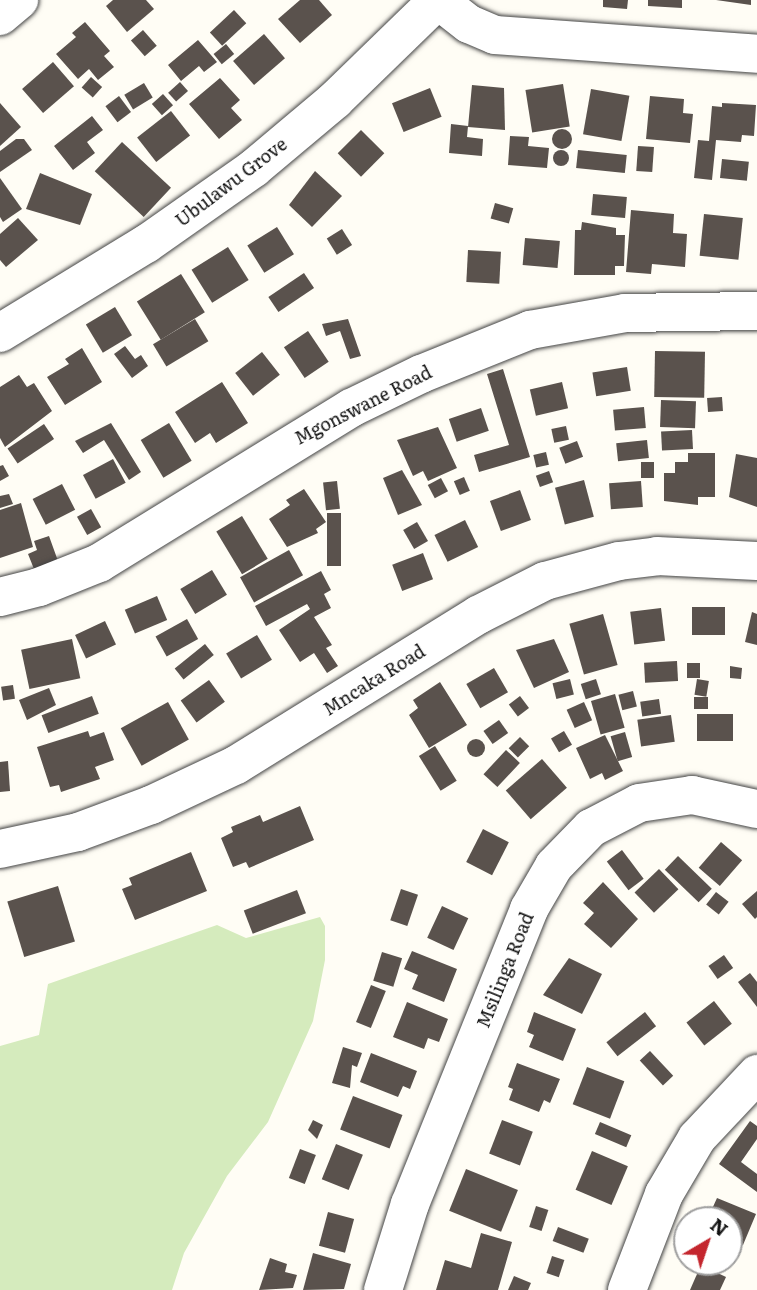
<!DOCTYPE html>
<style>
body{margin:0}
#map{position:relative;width:757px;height:1290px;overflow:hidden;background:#fffdf5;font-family:Literata,serif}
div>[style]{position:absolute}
.green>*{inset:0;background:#d5ebbd}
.building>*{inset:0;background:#5a524d;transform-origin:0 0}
.round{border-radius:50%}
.roads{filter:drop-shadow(0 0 2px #444) drop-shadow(0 0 2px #444)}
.minor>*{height:38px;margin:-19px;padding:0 19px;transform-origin:19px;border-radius:19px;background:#fff}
span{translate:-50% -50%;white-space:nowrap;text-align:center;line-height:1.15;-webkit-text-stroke:7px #fff;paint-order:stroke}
.street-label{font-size:18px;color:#111}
.north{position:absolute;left:673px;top:1206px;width:70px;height:70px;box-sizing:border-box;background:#fff;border:2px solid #a0a0a0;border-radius:50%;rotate:39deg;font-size:19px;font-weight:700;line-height:28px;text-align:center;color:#111}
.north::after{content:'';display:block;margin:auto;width:24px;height:32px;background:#c4262e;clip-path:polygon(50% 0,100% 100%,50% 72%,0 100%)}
</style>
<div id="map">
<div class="green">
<div style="clip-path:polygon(320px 917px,325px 926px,325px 960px,313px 1021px,268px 1122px,227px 1176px,184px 1253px,172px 1290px,0 1290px,0 1046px,39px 1035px,48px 984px,217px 925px,246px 938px)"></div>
</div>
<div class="building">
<div style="clip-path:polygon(113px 0,146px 0,154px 9px,127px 32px,106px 6px)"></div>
<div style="clip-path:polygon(300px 0,319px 0,332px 15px,300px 43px,278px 19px)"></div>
<div style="clip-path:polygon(603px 0,628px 0,627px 9px,603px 7px)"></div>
<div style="clip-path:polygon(648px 0,682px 0,682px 8px,648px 6px)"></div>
<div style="clip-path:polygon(716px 0,751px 0,751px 5px)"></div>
<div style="left:234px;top:10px;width:18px;height:33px;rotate:47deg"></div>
<div style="clip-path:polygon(85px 22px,110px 51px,104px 56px,114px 67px,98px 80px,89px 69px,78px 79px,56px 54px,76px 37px,72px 33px)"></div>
<div style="left:143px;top:30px;width:21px;height:16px;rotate:49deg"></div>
<div style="left:264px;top:34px;width:32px;height:41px;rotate:49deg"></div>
<div style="clip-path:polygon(198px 40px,217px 62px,204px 72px,199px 66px,181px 81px,168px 65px)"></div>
<div style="left:226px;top:44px;width:13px;height:16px;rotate:51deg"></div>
<div style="left:53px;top:62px;width:32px;height:41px;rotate:49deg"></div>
<div style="left:91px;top:77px;width:15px;height:14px;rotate:42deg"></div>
<div style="clip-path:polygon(220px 78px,240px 100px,231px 108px,242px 120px,219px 139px,189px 104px)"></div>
<div style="left:180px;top:82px;width:12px;height:16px;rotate:48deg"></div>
<div style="left:144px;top:83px;width:17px;height:23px;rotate:59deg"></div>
<div style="left:563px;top:84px;width:43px;height:38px;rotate:81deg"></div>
<div style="clip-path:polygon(472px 85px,504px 88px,505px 130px,468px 127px)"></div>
<div style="left:430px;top:88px;width:31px;height:41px;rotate:68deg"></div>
<div style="left:591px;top:89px;width:39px;height:46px;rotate:10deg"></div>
<div style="left:163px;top:94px;width:15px;height:15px;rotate:48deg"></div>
<div style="left:119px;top:96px;width:20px;height:17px;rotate:53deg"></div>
<div style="clip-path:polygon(650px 96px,684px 99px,683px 113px,693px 114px,690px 143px,646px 139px)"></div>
<div style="clip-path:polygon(0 103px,21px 127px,0 146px)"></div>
<div style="clip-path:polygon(722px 103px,756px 105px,754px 136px,742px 135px,741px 142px,716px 140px,712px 180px,694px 178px,698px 140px,709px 141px,712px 106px,722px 107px)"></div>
<div style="left:171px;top:111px;width:31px;height:43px;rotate:52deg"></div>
<div style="clip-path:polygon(92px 116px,103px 130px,87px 142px,95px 153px,73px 170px,54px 146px)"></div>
<div style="clip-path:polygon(451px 124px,468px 126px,467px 137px,483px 139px,482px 156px,449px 153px)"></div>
<div class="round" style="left:552px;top:129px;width:20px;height:20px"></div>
<div style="left:361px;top:130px;width:33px;height:33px;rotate:45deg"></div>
<div style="clip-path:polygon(510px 136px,529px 137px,528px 146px,549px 148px,547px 168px,508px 165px)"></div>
<div style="clip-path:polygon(16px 139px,24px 139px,32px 150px,0 172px,0 151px)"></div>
<div style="left:122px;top:142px;width:67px;height:40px;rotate:43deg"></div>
<div style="left:638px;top:146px;width:16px;height:25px;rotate:4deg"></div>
<div class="round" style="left:553px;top:150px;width:16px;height:16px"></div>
<div style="left:578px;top:150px;width:49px;height:18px;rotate:6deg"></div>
<div style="left:722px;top:159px;width:27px;height:19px;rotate:6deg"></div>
<div style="clip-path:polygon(315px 171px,342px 196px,312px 227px,289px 205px)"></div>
<div style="clip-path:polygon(40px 173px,92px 194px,80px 225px,26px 209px)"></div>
<div style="clip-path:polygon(0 178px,22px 209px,3px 222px,0 217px)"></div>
<div style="left:593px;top:194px;width:34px;height:21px;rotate:5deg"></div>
<div style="left:495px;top:203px;width:19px;height:16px;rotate:16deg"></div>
<div style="clip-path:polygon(631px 210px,674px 214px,673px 233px,687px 234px,685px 267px,652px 264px,651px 274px,626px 272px)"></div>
<div style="left:704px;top:214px;width:39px;height:42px;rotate:6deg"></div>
<div style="clip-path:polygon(18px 218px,38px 240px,6px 267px,0 260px,0 234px)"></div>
<div style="clip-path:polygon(582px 222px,616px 228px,616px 235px,625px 235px,624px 266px,615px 266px,615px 275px,574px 275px,575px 230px,581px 230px)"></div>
<div style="left:277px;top:227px;width:32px;height:35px;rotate:58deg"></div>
<div style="left:342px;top:229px;width:19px;height:18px;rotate:58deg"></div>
<div style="left:525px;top:238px;width:35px;height:27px;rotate:5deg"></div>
<div style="left:228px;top:247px;width:39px;height:43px;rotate:58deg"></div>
<div style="left:468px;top:250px;width:33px;height:32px;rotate:3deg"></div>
<div style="left:304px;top:273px;width:18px;height:43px;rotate:56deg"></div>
<div style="left:181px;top:274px;width:45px;height:52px;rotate:58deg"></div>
<div style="left:115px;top:307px;width:33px;height:34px;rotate:59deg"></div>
<div style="left:195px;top:319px;width:26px;height:49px;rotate:59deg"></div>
<div style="clip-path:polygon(348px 319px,361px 356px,350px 359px,340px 331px,326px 336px,322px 324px)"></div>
<div style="left:308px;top:331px;width:37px;height:29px;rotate:56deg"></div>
<div style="clip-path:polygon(125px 346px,135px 359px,141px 355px,148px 366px,132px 378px,114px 354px)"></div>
<div style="clip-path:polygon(82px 348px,102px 382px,65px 405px,47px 377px,69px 364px,65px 359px)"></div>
<div style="left:655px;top:351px;width:50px;height:46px;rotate:1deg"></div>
<div style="left:262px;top:352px;width:29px;height:34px;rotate:52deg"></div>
<div style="left:627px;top:367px;width:24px;height:35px;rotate:81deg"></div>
<div style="clip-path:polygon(503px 369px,530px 457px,479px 472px,474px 455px,509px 445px,487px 374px)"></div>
<div style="clip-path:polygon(19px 375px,27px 387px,34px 383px,52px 411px,5px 447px,0 438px,0 387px)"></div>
<div style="clip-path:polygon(222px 382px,248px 423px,216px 443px,210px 433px,195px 443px,175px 412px)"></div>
<div style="left:562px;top:382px;width:27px;height:33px;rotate:77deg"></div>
<div style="left:722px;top:397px;width:14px;height:15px;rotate:86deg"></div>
<div style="left:661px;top:400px;width:35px;height:27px;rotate:2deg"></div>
<div style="left:644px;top:407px;width:21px;height:31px;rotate:85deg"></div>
<div style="left:481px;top:408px;width:24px;height:34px;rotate:71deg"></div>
<div style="clip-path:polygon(111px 423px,141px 472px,129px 480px,104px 440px,83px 453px,75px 441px)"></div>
<div style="left:169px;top:423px;width:44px;height:33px;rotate:59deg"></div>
<div style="left:44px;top:424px;width:18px;height:44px;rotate:56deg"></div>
<div style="left:566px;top:426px;width:14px;height:15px;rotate:78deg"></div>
<div style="clip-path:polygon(438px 427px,457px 468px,428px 481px,423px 471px,413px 476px,397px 440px)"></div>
<div style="left:692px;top:430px;width:19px;height:31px;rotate:87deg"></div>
<div style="left:647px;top:440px;width:18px;height:31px;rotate:84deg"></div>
<div style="left:577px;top:441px;width:17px;height:19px;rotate:69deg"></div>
<div style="left:546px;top:452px;width:13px;height:13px;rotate:77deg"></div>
<div style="clip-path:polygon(688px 453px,715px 453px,715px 497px,698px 497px,698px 505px,664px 501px,664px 473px,675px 473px,675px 462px,688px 462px)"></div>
<div style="clip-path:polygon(736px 454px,757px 458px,757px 507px,729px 497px)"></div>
<div style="left:113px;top:459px;width:27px;height:34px;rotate:62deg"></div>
<div style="left:641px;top:462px;width:13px;height:16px"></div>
<div style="clip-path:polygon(3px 465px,9px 476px,0 481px,0 466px)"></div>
<div style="clip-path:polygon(402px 470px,422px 505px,398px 515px,383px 478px)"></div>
<div style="left:549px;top:471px;width:12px;height:14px;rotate:70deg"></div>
<div style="left:464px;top:477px;width:15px;height:11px;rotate:67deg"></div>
<div style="left:441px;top:478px;width:15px;height:15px;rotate:62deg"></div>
<div style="left:584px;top:480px;width:38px;height:30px;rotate:75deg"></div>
<div style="left:337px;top:481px;width:28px;height:14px;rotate:84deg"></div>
<div style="left:641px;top:481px;width:26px;height:32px;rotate:86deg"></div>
<div style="left:62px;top:484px;width:29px;height:33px;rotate:63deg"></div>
<div style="clip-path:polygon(304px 489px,326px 522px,316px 529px,318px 533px,287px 547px,269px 519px,290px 505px,286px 500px)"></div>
<div style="left:520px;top:490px;width:32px;height:32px;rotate:70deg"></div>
<div style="clip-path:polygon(9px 494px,13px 504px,0 508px,0 496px)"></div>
<div style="clip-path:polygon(21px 503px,33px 547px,0 558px,0 510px)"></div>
<div style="left:91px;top:509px;width:21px;height:16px;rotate:61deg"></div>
<div style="left:327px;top:513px;width:14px;height:53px"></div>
<div style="left:242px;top:516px;width:50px;height:30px;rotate:59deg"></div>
<div style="left:465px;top:520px;width:30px;height:34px;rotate:64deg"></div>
<div style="left:417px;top:522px;width:22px;height:16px;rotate:60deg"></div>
<div style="clip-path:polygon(49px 536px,58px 561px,34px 569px,28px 554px,37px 550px,34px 541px)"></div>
<div style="left:289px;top:550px;width:29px;height:56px;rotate:61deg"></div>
<div style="left:423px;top:553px;width:28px;height:33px;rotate:69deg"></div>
<div style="left:212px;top:570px;width:29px;height:37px;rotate:59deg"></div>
<div style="clip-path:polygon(321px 571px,331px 590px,324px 594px,331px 608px,314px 617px,332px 645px,326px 648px,338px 666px,327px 673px,314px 653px,300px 662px,279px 630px,310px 609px,307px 604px,266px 626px,255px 606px)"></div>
<div style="left:157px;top:596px;width:26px;height:35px;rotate:67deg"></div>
<div style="left:692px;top:607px;width:33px;height:28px"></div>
<div style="left:661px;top:608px;width:33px;height:31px;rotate:83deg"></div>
<div style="clip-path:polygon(752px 612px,757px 614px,757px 645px,745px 642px)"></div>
<div style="left:603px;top:614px;width:53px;height:35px;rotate:74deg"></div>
<div style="left:187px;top:619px;width:23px;height:36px;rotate:61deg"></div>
<div style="left:105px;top:621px;width:26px;height:33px;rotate:65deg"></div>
<div style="left:257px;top:635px;width:29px;height:36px;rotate:59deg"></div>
<div style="left:72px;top:639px;width:40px;height:52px;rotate:78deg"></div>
<div style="clip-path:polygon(554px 639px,569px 672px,534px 688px,516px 650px)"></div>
<div style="left:205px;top:644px;width:14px;height:39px;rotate:51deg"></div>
<div style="left:677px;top:661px;width:20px;height:33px;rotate:87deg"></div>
<div style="left:687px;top:663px;width:13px;height:15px"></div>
<div style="clip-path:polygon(730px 666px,742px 668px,741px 679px,730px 678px)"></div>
<div style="left:494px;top:668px;width:28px;height:32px;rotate:60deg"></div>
<div style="left:570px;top:679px;width:16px;height:18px;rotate:76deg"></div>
<div style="left:596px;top:679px;width:16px;height:16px;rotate:72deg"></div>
<div style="left:697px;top:679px;width:12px;height:16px;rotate:9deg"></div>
<div style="left:209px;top:680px;width:27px;height:35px;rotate:54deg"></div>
<div style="clip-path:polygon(440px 682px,467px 725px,429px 748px,409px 715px,418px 708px,413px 700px)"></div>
<div style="left:13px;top:685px;width:14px;height:12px;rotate:82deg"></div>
<div style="clip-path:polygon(49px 688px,56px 705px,27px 720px,19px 700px)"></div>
<div style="left:633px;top:691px;width:16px;height:15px;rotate:76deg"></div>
<div style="left:615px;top:694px;width:35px;height:25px;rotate:74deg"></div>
<div style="left:92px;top:696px;width:19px;height:54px;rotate:69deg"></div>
<div style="left:520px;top:696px;width:15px;height:14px;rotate:53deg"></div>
<div style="left:694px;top:697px;width:14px;height:12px"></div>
<div style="left:659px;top:699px;width:15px;height:19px;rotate:82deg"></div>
<div style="left:168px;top:702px;width:43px;height:54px;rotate:61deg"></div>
<div style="left:584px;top:702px;width:20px;height:19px;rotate:66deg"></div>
<div style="left:697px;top:714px;width:36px;height:27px"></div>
<div style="left:671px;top:715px;width:27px;height:34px;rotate:82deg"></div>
<div style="left:499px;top:720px;width:16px;height:19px;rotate:55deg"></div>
<div style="clip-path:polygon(88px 731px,90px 737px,104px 732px,114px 760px,95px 767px,100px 779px,61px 792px,59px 785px,50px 787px,37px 747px)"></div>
<div style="left:564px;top:731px;width:16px;height:15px;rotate:60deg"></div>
<div style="left:625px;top:732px;width:26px;height:15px;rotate:74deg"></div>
<div style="clip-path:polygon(605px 735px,623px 771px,605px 780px,602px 773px,590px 779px,576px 748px)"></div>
<div style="left:520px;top:737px;width:13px;height:16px;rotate:45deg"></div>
<div class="round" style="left:467px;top:739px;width:18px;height:18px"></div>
<div style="left:435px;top:746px;width:41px;height:19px;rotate:58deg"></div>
<div style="left:506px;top:750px;width:19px;height:33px;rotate:43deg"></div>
<div style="left:542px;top:759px;width:38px;height:48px;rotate:49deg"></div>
<div style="clip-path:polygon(8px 761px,10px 791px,0 792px,0 762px)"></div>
<div style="clip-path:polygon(300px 806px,314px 840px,249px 868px,246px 862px,233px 867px,221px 838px,233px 832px,231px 827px,260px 815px,263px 822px)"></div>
<div style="left:483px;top:829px;width:29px;height:37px;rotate:27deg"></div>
<div style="left:721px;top:842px;width:28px;height:34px;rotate:41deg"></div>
<div style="left:622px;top:850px;width:36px;height:19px;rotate:53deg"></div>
<div style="clip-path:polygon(191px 852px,207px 891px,135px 920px,122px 889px,132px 885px,129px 878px)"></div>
<div style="left:678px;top:856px;width:47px;height:19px;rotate:44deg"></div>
<div style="left:659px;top:869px;width:28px;height:34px;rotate:46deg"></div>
<div style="clip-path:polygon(603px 882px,638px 919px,611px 948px,584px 924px,594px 913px,583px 903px)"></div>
<div style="left:58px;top:886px;width:58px;height:53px;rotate:73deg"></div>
<div style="left:401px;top:889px;width:18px;height:33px;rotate:19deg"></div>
<div style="left:297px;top:890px;width:25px;height:57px;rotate:69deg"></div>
<div style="clip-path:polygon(757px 891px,757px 917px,755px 919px,742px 904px)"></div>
<div style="left:716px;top:892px;width:16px;height:16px;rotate:38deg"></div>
<div style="left:442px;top:906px;width:29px;height:35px;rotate:25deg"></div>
<div style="clip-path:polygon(412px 951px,457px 969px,444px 1002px,412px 989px,418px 975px,404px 969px)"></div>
<div style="left:382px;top:952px;width:21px;height:30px;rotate:17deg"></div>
<div style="left:724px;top:955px;width:16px;height:19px;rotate:55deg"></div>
<div style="clip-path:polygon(569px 958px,602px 974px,582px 1014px,543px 995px)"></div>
<div style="clip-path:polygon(750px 973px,757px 982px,757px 1007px,738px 982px)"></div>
<div style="left:371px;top:985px;width:16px;height:40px;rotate:22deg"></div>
<div style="left:714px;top:1001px;width:29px;height:35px;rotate:52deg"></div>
<div style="clip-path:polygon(407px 1002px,448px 1019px,439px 1042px,428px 1038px,424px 1049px,393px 1037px)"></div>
<div style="clip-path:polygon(534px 1012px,576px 1029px,563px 1061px,529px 1047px,534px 1035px,527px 1032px)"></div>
<div style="left:645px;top:1012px;width:18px;height:49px;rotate:52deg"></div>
<div style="clip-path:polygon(343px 1047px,362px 1053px,357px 1067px,352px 1065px,350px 1088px,332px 1083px)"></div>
<div style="left:650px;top:1051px;width:34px;height:14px;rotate:47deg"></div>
<div style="clip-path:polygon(371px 1053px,417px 1071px,410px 1089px,403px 1086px,398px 1097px,360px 1082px)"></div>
<div style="clip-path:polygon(517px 1063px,560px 1079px,550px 1103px,544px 1100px,539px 1112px,509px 1100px,513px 1089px,508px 1087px)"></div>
<div style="left:587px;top:1067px;width:40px;height:40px;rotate:21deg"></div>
<div style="left:353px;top:1096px;width:53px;height:36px;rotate:21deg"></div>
<div style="clip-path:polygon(313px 1120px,323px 1125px,317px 1139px,308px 1130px)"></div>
<div style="left:502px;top:1120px;width:33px;height:36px;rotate:21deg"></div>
<div style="clip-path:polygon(750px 1121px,757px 1126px,757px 1139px,741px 1162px,757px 1174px,757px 1192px,719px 1164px)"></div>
<div style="left:600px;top:1122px;width:34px;height:13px;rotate:23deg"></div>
<div style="left:336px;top:1144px;width:29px;height:38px;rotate:22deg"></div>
<div style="left:300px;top:1149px;width:17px;height:31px;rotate:21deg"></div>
<div style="left:592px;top:1151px;width:39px;height:42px;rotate:23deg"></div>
<div style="left:466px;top:1169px;width:56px;height:45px;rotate:22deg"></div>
<div style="clip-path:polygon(717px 1198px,756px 1214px,743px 1245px,729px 1239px,729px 1220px,707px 1220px)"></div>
<div style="left:536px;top:1206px;width:13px;height:22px;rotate:18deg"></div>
<div style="left:328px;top:1212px;width:27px;height:35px;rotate:15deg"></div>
<div style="left:558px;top:1227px;width:33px;height:15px;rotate:21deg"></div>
<div style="clip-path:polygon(481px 1233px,512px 1242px,498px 1290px,436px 1290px,445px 1260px,471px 1268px)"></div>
<div style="clip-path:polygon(313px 1253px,351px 1264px,344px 1289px,303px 1290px)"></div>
<div style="left:552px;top:1256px;width:13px;height:18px;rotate:18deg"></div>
<div style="clip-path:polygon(270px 1258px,287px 1264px,285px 1272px,297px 1275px,293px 1288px,259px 1290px)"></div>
<div style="clip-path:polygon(701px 1265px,726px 1277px,720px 1290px,690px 1290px)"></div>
<div style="clip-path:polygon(514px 1276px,531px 1283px,528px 1290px,508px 1290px)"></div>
</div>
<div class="roads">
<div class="minor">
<div style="left:438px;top:0;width:39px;rotate:38deg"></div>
<div style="left:469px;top:24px;width:28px;rotate:23deg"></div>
<div style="left:495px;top:35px;width:263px;rotate:4.1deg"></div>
<div style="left:0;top:16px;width:25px;rotate:-40deg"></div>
<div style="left:0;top:333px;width:171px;rotate:-31.4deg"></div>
<div style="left:146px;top:244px;width:132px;rotate:-35.1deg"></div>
<div style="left:254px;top:168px;width:106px;rotate:-40deg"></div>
<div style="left:335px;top:100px;width:144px;rotate:-44.2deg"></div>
<div style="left:0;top:597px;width:40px;rotate:-14.4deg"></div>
<div style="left:39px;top:587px;width:65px;rotate:-21.8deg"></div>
<div style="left:99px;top:563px;width:296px;rotate:-31.6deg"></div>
<div style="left:351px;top:408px;width:78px;rotate:-25.9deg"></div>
<div style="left:421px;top:374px;width:118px;rotate:-22deg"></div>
<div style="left:530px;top:330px;width:97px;rotate:-10.1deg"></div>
<div style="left:625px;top:313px;width:132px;rotate:-0.9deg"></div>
<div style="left:0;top:849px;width:80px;rotate:-12.3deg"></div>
<div style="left:78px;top:832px;width:78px;rotate:-20.3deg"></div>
<div style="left:151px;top:805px;width:94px;rotate:-25.2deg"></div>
<div style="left:236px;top:765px;width:285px;rotate:-31.8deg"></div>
<div style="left:478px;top:615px;width:75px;rotate:-26.9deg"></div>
<div style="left:545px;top:581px;width:77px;rotate:-15.1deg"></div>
<div style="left:619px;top:561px;width:38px;rotate:-7deg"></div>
<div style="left:657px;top:556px;width:100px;rotate:2.9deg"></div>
<div style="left:383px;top:1290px;width:90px;rotate:-72.6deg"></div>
<div style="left:410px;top:1204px;width:318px;rotate:-68deg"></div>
<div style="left:529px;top:909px;width:50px;rotate:-59.8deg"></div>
<div style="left:554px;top:866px;width:53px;rotate:-45.8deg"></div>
<div style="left:591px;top:828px;width:54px;rotate:-27.5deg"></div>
<div style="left:639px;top:803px;width:54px;rotate:-8.6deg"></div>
<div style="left:692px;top:795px;width:66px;rotate:12.2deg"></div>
<div style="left:627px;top:1290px;width:103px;rotate:-68.9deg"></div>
<div style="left:664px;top:1194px;width:65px;rotate:-59.5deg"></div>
<div style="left:697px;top:1138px;width:88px;rotate:-46.8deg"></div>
</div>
</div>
<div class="street-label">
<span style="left:231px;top:182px;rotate:-37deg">Ubulawu Grove</span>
<span style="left:363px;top:405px;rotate:-27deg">Mgonswane Road</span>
<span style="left:374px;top:680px;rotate:-32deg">Mncaka Road</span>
<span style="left:505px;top:970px;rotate:-68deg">Msilinga Road</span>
</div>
<div class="north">N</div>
</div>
